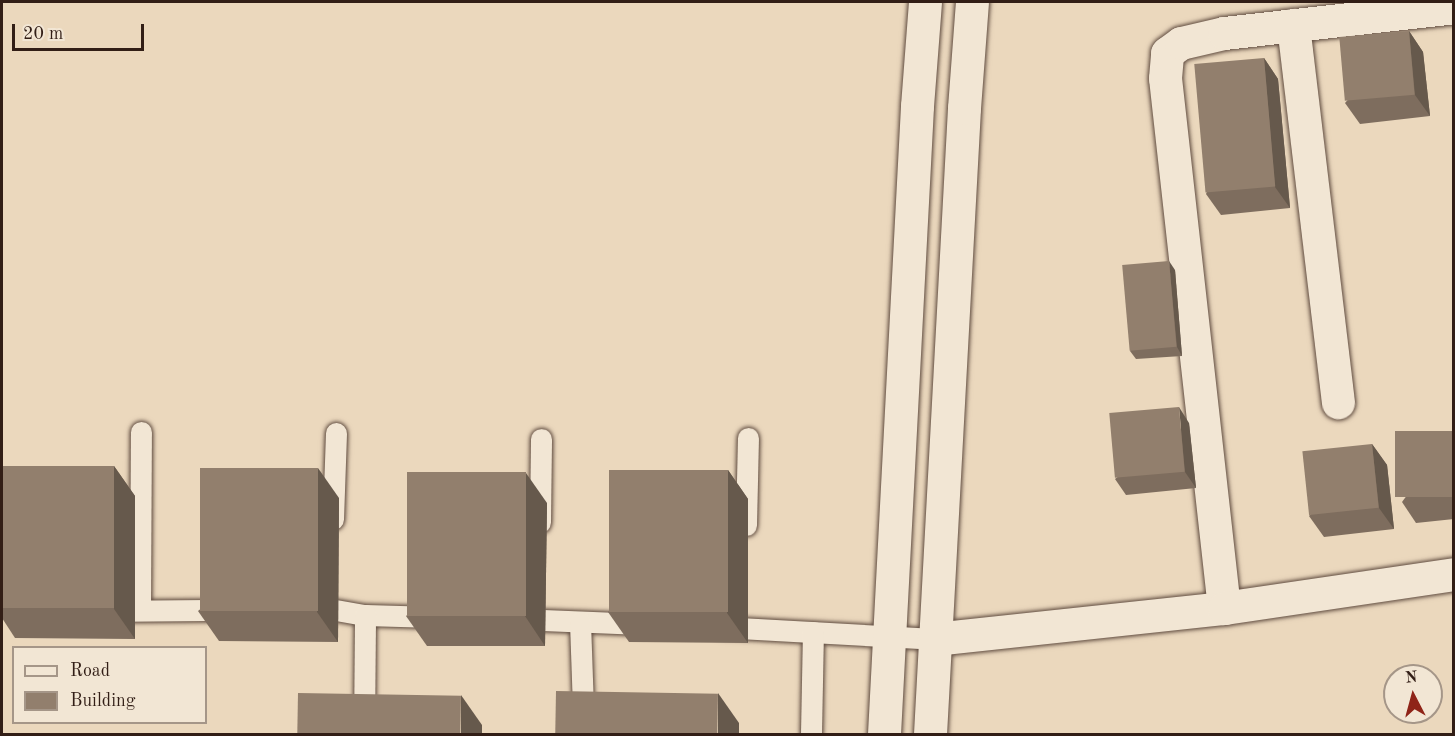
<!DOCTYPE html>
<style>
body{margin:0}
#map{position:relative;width:1455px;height:736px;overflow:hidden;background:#ebd8bd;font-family:"Old Standard TT",serif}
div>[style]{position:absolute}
.roads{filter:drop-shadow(0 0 2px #604c40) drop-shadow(0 0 2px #604c40)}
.service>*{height:21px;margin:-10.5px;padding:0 10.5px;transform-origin:10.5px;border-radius:10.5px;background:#f2e6d4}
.minor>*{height:33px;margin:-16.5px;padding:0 16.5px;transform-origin:16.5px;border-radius:16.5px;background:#f2e6d4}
.tertiary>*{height:33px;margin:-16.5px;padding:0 16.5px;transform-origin:16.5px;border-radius:16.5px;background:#f2e6d4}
.wall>*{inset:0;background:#7e6d5e}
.shaded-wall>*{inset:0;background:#66594c}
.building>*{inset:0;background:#927f6d;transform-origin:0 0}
span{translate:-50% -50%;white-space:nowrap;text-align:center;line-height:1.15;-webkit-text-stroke:5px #f2e6d4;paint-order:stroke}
.frame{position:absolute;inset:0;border:3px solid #321e16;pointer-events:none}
.legend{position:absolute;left:12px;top:646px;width:195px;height:78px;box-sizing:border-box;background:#f2e6d4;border:2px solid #a59688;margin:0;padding:8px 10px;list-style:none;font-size:18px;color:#321e16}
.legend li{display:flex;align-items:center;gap:12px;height:30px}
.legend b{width:30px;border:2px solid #a59688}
.north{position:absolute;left:1383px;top:664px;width:60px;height:60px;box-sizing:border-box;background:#f2e6d4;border:2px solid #a59688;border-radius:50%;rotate:354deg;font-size:16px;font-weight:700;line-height:24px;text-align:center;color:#321e16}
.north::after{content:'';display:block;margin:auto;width:21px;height:27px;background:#8f2418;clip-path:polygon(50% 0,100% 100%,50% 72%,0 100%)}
.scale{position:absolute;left:12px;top:24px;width:132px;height:27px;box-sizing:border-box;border:3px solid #321e16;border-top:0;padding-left:8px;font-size:18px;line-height:21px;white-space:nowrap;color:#321e16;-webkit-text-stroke:4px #f2e6d4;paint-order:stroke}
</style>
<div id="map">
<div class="roads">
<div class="service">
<div style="left:333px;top:519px;width:86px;rotate:-88deg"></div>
<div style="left:540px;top:522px;width:83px;rotate:-89.3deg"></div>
<div style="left:746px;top:525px;width:87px;rotate:-88.7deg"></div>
<div style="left:311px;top:609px;width:19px"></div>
<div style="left:330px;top:609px;width:36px;rotate:10deg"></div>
<div style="left:365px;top:615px;width:70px;rotate:1.6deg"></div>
<div style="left:140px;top:610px;width:178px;rotate:-89.7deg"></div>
<div style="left:107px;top:611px;width:119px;rotate:-0.5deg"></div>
<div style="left:518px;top:619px;width:124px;rotate:2.3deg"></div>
<div style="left:580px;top:622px;width:112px;rotate:88deg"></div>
<div style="left:721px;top:627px;width:213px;rotate:3.2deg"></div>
<div style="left:364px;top:734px;width:119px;rotate:-89.5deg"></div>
<div style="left:811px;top:734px;width:102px;rotate:-88.9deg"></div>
</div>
<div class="minor">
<div style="left:1293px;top:25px;width:380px;rotate:83.2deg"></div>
<div style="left:1224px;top:608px;width:533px;rotate:-96.35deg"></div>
<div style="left:1165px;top:78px;width:25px;rotate:-85deg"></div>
<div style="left:1167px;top:53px;width:17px;rotate:-36deg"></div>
<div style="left:1181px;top:43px;width:44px;rotate:-13.1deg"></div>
<div style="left:1224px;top:33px;width:231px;rotate:-6.4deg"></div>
<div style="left:934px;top:639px;width:292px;rotate:-6.1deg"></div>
<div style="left:1224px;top:608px;width:232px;rotate:-8.4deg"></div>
</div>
<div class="tertiary">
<div style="left:884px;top:734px;width:629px;rotate:-86.99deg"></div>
<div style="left:917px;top:106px;width:104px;rotate:-85.6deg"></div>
<div style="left:930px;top:734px;width:627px;rotate:-86.89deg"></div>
<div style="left:964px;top:108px;width:106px;rotate:-85.7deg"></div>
</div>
</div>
<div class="wall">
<div style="clip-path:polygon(1409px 31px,1423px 52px,1430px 116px,1360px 124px,1345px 103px)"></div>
<div style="clip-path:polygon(1264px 58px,1278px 79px,1290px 208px,1221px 215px,1206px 194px)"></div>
<div style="clip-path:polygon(1175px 270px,1182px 356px,1136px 359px,1130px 351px)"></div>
<div style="clip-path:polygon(1189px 423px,1196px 488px,1126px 495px,1115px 479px)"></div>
<div style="clip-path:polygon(1454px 431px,1454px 519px,1416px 523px,1402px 502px)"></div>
<div style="clip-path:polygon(1372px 444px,1387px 465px,1394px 529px,1324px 537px,1309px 516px)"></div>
<div style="clip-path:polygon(2px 466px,114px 466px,135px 496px,135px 639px,15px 638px,2px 618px)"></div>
<div style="clip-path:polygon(728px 470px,748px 499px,748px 643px,629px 642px,608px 612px)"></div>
<div style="clip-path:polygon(339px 498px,338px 642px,219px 641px,198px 611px)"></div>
<div style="clip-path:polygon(547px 503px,545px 646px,427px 646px,406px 616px)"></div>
</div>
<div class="shaded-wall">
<div style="clip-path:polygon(1409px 31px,1423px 52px,1430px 116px,1415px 95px)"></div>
<div style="clip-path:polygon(1264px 58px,1278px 79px,1290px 208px,1275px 187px)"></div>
<div style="clip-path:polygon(1169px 261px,1175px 270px,1182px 356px,1177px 347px)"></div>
<div style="clip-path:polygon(1179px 407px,1189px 423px,1196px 488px,1185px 472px)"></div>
<div style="clip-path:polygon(1372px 444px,1387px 465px,1394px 529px,1379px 508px)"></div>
<div style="clip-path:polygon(114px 466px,135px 496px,135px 639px,114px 609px)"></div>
<div style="clip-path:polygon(318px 468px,339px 498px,338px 642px,317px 612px)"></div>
<div style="clip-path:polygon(728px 470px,748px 499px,748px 643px,727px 613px)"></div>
<div style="clip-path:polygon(526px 473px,547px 503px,545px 646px,525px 616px)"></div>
<div style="clip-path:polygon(718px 693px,739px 723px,739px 735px,718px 735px)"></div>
<div style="clip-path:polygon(461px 695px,482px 725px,482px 735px,461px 735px)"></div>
</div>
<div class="building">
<div style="left:1409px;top:31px;width:64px;height:70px;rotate:85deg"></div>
<div style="left:1264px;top:58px;width:129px;height:70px;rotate:85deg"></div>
<div style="clip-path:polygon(1452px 260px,1454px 260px,1454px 276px)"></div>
<div style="left:1169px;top:261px;width:86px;height:47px;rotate:85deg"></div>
<div style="left:1179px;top:407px;width:65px;height:70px;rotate:85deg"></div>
<div style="left:1454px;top:431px;width:66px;height:59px;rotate:90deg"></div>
<div style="left:1372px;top:444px;width:64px;height:70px;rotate:84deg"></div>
<div style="left:2px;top:466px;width:112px;height:142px"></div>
<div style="left:200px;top:468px;width:118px;height:143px"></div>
<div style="left:609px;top:470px;width:119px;height:142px"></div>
<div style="left:407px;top:472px;width:119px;height:144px"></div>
<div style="left:556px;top:691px;width:162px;height:44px;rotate:1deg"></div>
<div style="left:298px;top:693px;width:163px;height:42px;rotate:1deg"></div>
</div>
<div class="frame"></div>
<ul class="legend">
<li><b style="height:8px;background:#f2e6d4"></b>Road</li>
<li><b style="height:16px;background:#927f6d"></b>Building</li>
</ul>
<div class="north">N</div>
<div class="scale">20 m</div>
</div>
